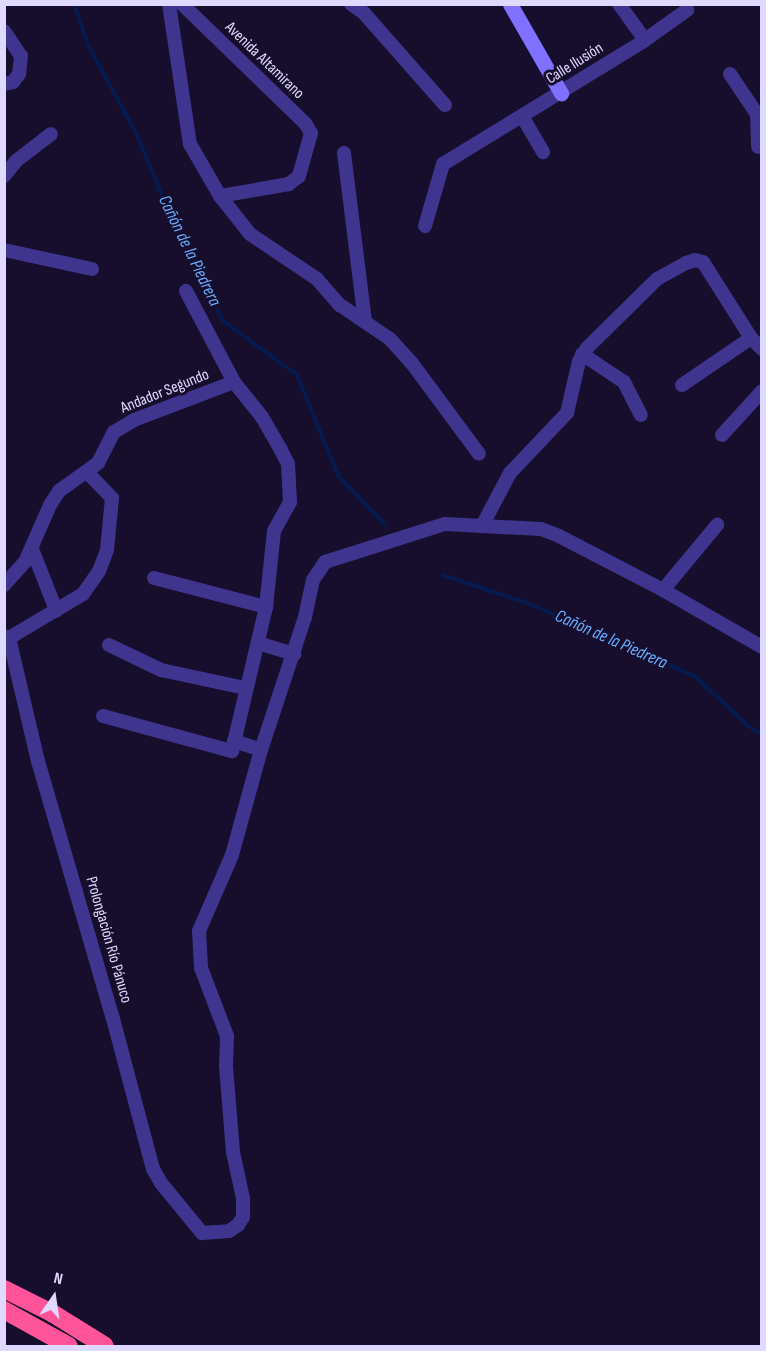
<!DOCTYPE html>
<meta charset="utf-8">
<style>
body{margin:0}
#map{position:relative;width:766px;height:1351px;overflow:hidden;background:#160e2c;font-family:"Sofia Sans Condensed",sans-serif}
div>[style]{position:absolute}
.stream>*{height:4px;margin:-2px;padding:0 2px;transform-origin:2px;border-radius:2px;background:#051a4e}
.street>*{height:14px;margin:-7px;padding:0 7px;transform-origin:7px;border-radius:7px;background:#3f358f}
.secondary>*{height:15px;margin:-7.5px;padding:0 7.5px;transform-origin:7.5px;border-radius:7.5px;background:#7f70ff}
.highway>*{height:18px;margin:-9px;padding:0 9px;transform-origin:9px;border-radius:9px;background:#ff5499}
span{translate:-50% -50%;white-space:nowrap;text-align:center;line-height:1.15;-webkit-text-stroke:6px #160e2c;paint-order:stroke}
.street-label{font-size:16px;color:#e0d9ff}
.water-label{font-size:18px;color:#67adff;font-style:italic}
.frame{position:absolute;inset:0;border:6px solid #e0d9ff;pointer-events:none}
.north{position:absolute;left:24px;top:1267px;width:60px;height:60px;-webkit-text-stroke:4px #160e2c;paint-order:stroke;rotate:13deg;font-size:16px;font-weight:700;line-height:24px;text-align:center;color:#e0d9ff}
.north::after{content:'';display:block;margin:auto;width:21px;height:27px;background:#e0d9ff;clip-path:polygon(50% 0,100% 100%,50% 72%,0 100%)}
</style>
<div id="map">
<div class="stream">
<div style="left:74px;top:4px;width:43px;rotate:71.1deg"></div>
<div style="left:88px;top:45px;width:102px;rotate:61.4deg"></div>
<div style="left:137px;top:135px;width:105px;rotate:67.6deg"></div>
<div style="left:177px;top:232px;width:100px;rotate:62.7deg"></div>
<div style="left:223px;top:321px;width:92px;rotate:36.1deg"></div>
<div style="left:297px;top:375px;width:108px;rotate:67.7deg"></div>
<div style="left:338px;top:475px;width:67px;rotate:46.8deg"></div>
<div style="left:443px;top:575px;width:89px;rotate:18.4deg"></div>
<div style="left:527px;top:603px;width:184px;rotate:23.6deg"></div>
<div style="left:696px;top:677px;width:70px;rotate:43.3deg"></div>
<div style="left:747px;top:725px;width:18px;rotate:34deg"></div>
</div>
<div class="street">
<div style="left:169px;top:4px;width:142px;rotate:81.5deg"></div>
<div style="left:190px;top:144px;width:60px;rotate:60deg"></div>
<div style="left:220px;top:196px;width:48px;rotate:51.7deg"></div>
<div style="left:250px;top:234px;width:81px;rotate:33.9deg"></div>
<div style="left:317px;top:279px;width:35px;rotate:49deg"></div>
<div style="left:340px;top:305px;width:60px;rotate:34.2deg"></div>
<div style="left:390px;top:339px;width:31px;rotate:48deg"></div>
<div style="left:411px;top:362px;width:114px;rotate:53.5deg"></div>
<div style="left:182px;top:4px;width:171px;rotate:44.1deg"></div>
<div style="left:305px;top:123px;width:12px;rotate:59deg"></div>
<div style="left:311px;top:133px;width:45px;rotate:105.6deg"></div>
<div style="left:299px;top:176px;width:13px;rotate:141deg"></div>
<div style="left:289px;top:184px;width:70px;rotate:170.1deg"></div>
<div style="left:351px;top:4px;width:14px;rotate:34deg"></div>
<div style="left:363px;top:12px;width:124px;rotate:48.6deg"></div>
<div style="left:619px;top:4px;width:44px;rotate:54.2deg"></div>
<div style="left:4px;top:31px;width:30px;rotate:56deg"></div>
<div style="left:21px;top:56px;width:18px;rotate:96deg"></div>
<div style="left:19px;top:74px;width:10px;rotate:127deg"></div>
<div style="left:13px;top:82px;width:9px;rotate:167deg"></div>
<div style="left:730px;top:74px;width:48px;rotate:56deg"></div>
<div style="left:757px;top:114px;width:33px;rotate:88deg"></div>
<div style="left:522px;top:116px;width:42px;rotate:59.7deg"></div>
<div style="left:344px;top:153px;width:170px;rotate:82.9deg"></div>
<div style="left:4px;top:176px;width:19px;rotate:-51deg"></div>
<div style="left:16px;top:161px;width:44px;rotate:-37.6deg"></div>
<div style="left:425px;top:226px;width:65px;rotate:-73.8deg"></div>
<div style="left:443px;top:164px;width:237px;rotate:-31.5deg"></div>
<div style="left:645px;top:40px;width:52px;rotate:-35.5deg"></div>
<div style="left:4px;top:250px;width:90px;rotate:12.2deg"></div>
<div style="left:582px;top:354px;width:50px;rotate:33.7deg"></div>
<div style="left:624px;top:382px;width:37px;rotate:63deg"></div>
<div style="left:682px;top:385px;width:83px;rotate:-34.3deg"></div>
<div style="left:722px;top:435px;width:59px;rotate:-47.7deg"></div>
<div style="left:482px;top:526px;width:60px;rotate:-62.2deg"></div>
<div style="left:510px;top:473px;width:83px;rotate:-46.5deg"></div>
<div style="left:567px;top:413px;width:53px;rotate:-77deg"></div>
<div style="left:579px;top:361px;width:15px;rotate:-58deg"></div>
<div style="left:587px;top:348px;width:98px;rotate:-44.6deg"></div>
<div style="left:657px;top:279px;width:33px;rotate:-29deg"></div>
<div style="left:686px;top:263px;width:9px;rotate:-18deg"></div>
<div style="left:695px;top:260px;width:8px;rotate:14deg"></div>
<div style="left:703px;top:262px;width:90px;rotate:57.7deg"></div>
<div style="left:751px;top:338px;width:16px;rotate:45deg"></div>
<div style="left:32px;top:549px;width:66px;rotate:68.5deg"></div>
<div style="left:154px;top:578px;width:116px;rotate:14.5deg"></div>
<div style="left:4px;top:585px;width:31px;rotate:-48deg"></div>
<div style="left:25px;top:562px;width:62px;rotate:-66.3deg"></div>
<div style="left:50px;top:505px;width:17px;rotate:-57deg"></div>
<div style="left:59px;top:491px;width:48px;rotate:-35.7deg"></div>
<div style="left:98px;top:463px;width:35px;rotate:-63deg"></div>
<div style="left:114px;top:432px;width:23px;rotate:-31deg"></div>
<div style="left:134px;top:420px;width:107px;rotate:-20.8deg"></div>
<div style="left:663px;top:590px;width:85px;rotate:-50.3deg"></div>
<div style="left:4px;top:636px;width:8px;rotate:45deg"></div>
<div style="left:10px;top:642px;width:122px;rotate:76.8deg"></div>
<div style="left:38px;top:761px;width:265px;rotate:73.8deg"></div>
<div style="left:112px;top:1015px;width:159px;rotate:75.1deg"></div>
<div style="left:153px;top:1169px;width:16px;rotate:60deg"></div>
<div style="left:161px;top:1183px;width:65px;rotate:50.6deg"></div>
<div style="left:202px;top:1233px;width:27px;rotate:-4deg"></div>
<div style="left:229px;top:1231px;width:11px;rotate:-34deg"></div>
<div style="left:238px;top:1225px;width:9px;rotate:-58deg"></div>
<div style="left:243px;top:1217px;width:19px;rotate:-90deg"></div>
<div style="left:243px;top:1198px;width:47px;rotate:-102.3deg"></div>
<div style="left:233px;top:1152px;width:86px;rotate:-94.7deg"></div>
<div style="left:226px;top:1066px;width:30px;rotate:-88deg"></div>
<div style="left:227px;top:1036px;width:73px;rotate:-110.9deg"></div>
<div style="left:201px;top:968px;width:37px;rotate:-93deg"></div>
<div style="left:199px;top:931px;width:83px;rotate:-66.5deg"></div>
<div style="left:232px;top:855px;width:109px;rotate:-74.6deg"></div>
<div style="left:261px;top:750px;width:140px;rotate:-71.7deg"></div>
<div style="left:305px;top:617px;width:38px;rotate:-78deg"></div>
<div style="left:313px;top:580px;width:22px;rotate:-56deg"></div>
<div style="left:325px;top:562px;width:126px;rotate:-17.6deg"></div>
<div style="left:445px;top:524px;width:96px;rotate:3deg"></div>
<div style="left:541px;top:529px;width:19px;rotate:21deg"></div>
<div style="left:559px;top:536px;width:117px;rotate:27.4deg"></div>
<div style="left:663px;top:590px;width:114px;rotate:29.9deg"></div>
<div style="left:9px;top:638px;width:86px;rotate:-30.7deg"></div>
<div style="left:83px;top:594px;width:28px;rotate:-55deg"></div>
<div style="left:99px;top:571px;width:22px;rotate:-69deg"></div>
<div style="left:107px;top:550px;width:52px;rotate:-84.5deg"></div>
<div style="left:112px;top:498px;width:36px;rotate:-134deg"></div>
<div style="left:258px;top:643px;width:38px;rotate:17deg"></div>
<div style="left:109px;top:645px;width:58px;rotate:25.7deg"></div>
<div style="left:161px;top:670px;width:86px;rotate:12.1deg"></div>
<div style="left:103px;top:716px;width:134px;rotate:15.2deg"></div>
<div style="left:232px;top:751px;width:148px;rotate:-76.7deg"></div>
<div style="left:266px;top:607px;width:76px;rotate:-84deg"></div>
<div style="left:274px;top:531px;width:33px;rotate:-61deg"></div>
<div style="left:290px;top:502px;width:38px;rotate:-93deg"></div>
<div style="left:288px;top:464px;width:16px;rotate:-117deg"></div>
<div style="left:281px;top:450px;width:38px;rotate:-120deg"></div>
<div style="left:262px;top:417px;width:45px;rotate:-128.7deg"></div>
<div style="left:234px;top:382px;width:103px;rotate:-117.8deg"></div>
<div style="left:234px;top:741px;width:28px;rotate:18deg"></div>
</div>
<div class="secondary">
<div style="left:510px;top:4px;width:103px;rotate:60.2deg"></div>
</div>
<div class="highway">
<div style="left:4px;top:1289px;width:54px;rotate:26.6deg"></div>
<div style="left:52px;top:1313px;width:62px;rotate:31.9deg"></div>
<div style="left:4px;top:1310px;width:74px;rotate:29deg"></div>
</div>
<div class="street-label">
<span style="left:264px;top:61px;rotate:44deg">Avenida Altamirano</span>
<span style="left:575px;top:64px;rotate:-32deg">Calle Ilusión</span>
<span style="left:165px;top:392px;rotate:-22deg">Andador Segundo</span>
<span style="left:108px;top:940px;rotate:74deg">Prolongación Río Pánuco</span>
</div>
<div class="water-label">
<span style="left:189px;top:251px;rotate:64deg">Cañón de la Piedrera</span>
<span style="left:611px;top:640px;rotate:24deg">Cañón de la Piedrera</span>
</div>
<div class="frame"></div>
<div class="north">N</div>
</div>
